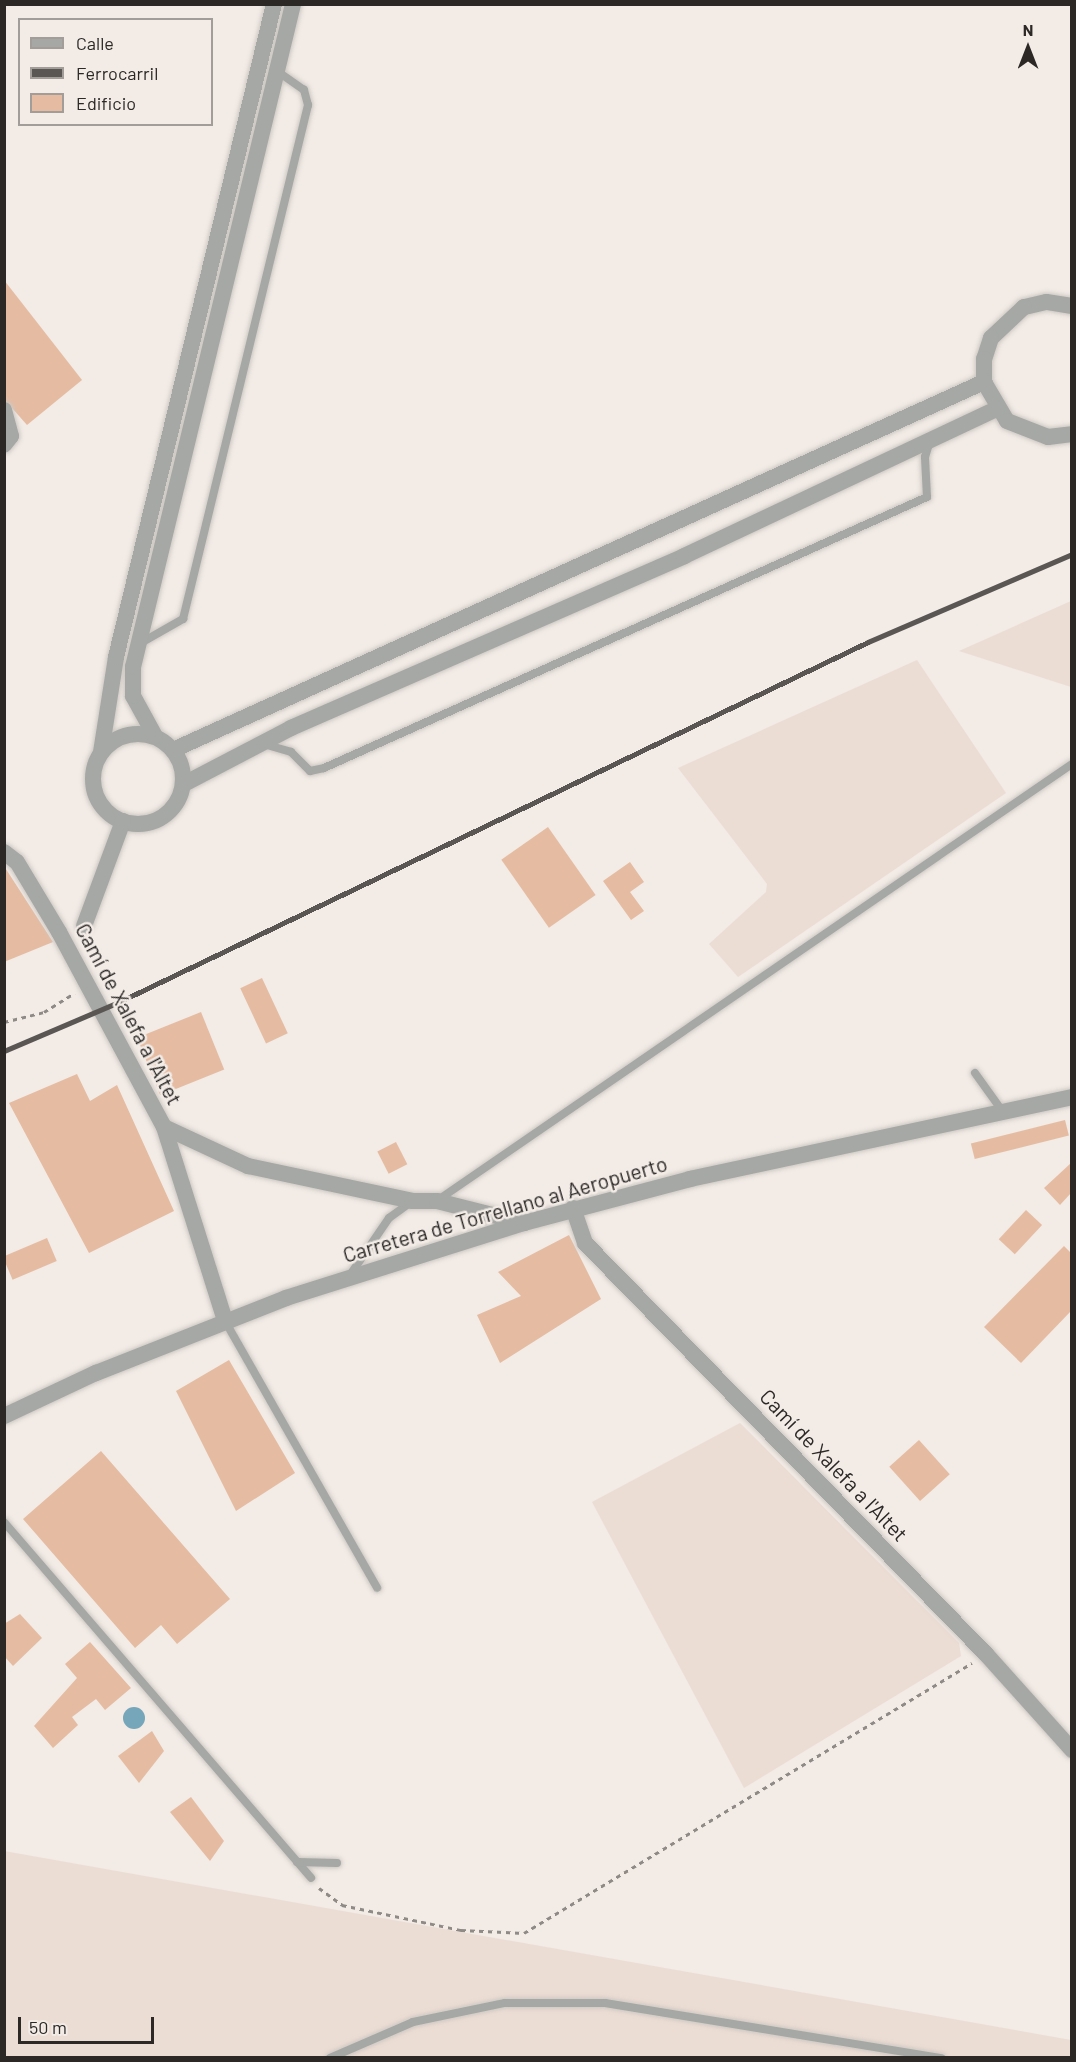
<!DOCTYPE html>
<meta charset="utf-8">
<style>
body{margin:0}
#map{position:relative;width:1076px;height:2062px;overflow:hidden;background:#f2ebe6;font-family:Barlow,sans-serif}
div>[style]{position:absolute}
.built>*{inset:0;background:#ecddd4}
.water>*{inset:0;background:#75a6b9}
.round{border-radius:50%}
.building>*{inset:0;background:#e5bca2;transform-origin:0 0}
.path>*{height:3px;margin-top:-1.5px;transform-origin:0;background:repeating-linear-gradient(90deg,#8f8a86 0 4.5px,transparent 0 9px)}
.roads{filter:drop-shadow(0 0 2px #cec8c3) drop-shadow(0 0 2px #cec8c3)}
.service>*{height:8px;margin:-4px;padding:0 4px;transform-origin:4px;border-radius:4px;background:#a5a8a5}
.minor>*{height:16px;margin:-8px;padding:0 8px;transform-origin:8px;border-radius:8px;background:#a5a8a5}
.minor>.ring{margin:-8px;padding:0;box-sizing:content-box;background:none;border:16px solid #a5a8a5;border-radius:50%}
.tertiary>*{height:16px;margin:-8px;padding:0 8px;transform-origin:8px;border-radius:8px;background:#a5a8a5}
.rail>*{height:4.5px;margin:-2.25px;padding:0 2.25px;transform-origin:2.25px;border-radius:2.25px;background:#5a5654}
span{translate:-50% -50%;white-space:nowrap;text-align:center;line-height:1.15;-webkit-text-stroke:5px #f2ebe6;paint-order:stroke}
.street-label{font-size:21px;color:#2b2826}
.frame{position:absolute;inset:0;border:6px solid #2b2826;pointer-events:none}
.legend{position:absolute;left:18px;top:18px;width:195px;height:108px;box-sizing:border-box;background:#f2ebe6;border:2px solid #a29d99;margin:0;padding:8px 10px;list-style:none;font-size:18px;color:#2b2826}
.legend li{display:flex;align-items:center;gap:12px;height:30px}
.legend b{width:30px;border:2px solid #a29d99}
.north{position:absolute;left:998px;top:18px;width:60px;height:60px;-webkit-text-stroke:4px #f2ebe6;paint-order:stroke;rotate:0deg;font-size:16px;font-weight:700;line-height:24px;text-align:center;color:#2b2826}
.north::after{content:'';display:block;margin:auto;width:21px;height:27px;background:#2b2826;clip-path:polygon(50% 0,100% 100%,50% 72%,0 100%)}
.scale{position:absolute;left:18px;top:2017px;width:136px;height:27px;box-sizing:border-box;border:3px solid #2b2826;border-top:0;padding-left:8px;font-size:18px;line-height:21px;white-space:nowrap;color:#2b2826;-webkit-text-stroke:4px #f2ebe6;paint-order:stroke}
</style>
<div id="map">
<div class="built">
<div style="clip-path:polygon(1071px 601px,1071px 687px,959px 651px)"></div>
<div style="clip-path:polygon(917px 660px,1006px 793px,738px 977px,709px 944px,766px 892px,767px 884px,678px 768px)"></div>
<div style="clip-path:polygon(740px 1423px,959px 1643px,961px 1656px,744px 1788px,592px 1502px)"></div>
<div style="clip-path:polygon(4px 1851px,1071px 2040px,1071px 2057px,5px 2057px)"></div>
</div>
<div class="water">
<div class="round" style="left:123px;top:1707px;width:22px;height:22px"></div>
</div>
<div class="building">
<div style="clip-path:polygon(4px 280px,82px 380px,27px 425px,4px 399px)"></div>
<div style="left:548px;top:827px;width:83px;height:57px;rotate:55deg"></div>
<div style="clip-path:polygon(630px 862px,644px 882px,630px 892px,644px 911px,631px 920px,603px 881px)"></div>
<div style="clip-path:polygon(4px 866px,53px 942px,4px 962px)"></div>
<div style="left:262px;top:978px;width:61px;height:24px;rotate:65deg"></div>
<div style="left:201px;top:1012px;width:62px;height:69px;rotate:68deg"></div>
<div style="clip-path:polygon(77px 1074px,90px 1101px,117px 1085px,174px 1211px,89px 1253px,9px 1103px)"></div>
<div style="left:1065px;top:1120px;width:16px;height:97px;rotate:76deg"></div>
<div style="left:396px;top:1142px;width:25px;height:21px;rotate:63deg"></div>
<div style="clip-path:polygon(1071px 1163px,1071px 1193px,1060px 1205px,1044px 1188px)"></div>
<div style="left:1026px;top:1210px;width:22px;height:40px;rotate:43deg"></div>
<div style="clip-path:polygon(569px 1235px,601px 1299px,500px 1363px,477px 1315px,521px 1296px,498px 1272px)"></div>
<div style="left:47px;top:1238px;width:25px;height:48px;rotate:67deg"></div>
<div style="clip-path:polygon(1064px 1246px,1071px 1253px,1071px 1311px,1021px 1363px,984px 1327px)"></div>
<div style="clip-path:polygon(229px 1360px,295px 1473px,236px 1511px,176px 1391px)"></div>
<div style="left:919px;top:1440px;width:46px;height:40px;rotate:48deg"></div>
<div style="clip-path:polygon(101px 1451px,230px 1599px,177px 1644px,161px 1625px,135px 1648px,23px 1519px)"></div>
<div style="clip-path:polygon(20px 1614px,42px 1638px,13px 1666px,4px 1656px,4px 1624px)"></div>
<div style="clip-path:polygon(90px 1642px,131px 1688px,105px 1710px,96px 1699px,72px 1717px,78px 1725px,53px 1748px,34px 1726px,77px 1678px,65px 1664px)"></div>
<div style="clip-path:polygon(152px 1731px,164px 1751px,139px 1783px,118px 1756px)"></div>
<div style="clip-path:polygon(191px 1797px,224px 1841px,210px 1861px,170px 1812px)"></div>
</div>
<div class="path">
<div style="left:4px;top:1022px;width:41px;rotate:-14deg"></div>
<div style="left:44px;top:1012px;width:36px;rotate:-32deg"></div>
<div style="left:319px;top:1888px;width:29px;rotate:36deg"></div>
<div style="left:342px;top:1905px;width:122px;rotate:11.9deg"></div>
<div style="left:461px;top:1930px;width:63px;rotate:2.7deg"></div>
<div style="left:524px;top:1933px;width:523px;rotate:-31.08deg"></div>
</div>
<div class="roads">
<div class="service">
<div style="left:139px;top:644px;width:51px;rotate:-29.6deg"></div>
<div style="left:183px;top:619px;width:529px;rotate:-76.33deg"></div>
<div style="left:308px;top:105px;width:16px;rotate:-105deg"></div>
<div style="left:304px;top:90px;width:33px;rotate:-145deg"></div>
<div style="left:267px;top:745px;width:25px;rotate:16deg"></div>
<div style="left:291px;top:752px;width:27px;rotate:45deg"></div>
<div style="left:310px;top:771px;width:14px;rotate:-12deg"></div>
<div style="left:324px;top:768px;width:661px;rotate:-24.2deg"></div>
<div style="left:927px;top:497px;width:40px;rotate:-92.9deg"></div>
<div style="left:925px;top:457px;width:17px;rotate:-73deg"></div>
<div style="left:975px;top:1073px;width:48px;rotate:54.3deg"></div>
<div style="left:438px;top:1200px;width:769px;rotate:-34.52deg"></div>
<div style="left:350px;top:1275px;width:69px;rotate:-55.6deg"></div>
<div style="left:389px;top:1218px;width:29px;rotate:-36deg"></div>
<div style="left:225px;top:1321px;width:307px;rotate:60.3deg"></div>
<div style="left:4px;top:1522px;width:470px;rotate:49.2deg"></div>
<div style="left:297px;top:1862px;width:40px;rotate:1.4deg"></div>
<div style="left:330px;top:2058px;width:90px;rotate:-23.4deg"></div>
<div style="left:413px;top:2022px;width:94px;rotate:-11.7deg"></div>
<div style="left:505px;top:2003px;width:100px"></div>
<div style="left:605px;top:2003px;width:341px;rotate:9.3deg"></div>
</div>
<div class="minor">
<div style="left:1072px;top:306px;width:26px;rotate:-171deg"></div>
<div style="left:1046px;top:302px;width:23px;rotate:167deg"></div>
<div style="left:1024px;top:307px;width:45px;rotate:136.8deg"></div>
<div style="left:991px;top:338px;width:22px;rotate:108deg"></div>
<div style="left:984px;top:359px;width:23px;rotate:90deg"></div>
<div style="left:984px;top:382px;width:45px;rotate:59.5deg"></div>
<div style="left:1007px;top:421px;width:44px;rotate:21.3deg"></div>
<div style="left:1048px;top:437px;width:24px;rotate:-7deg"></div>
<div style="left:4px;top:410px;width:27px;rotate:75deg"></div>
<div style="left:11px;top:436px;width:11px;rotate:128deg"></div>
<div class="ring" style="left:93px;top:734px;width:74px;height:74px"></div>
<div style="left:155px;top:736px;width:46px;rotate:-118.8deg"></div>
<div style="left:133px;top:696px;width:29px;rotate:-90deg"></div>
<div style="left:133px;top:667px;width:682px;rotate:-76.43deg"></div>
<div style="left:173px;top:750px;width:891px;rotate:-24.41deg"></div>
<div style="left:101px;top:752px;width:96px;rotate:-81deg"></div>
<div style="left:116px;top:657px;width:672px;rotate:-76.4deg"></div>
<div style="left:184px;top:784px;width:121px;rotate:-27.6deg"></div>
<div style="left:291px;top:728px;width:429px;rotate:-23.6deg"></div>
<div style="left:684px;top:556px;width:346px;rotate:-25.2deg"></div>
<div style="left:4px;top:852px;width:16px;rotate:38deg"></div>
<div style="left:17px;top:862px;width:82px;rotate:59deg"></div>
<div style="left:59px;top:932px;width:221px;rotate:61.7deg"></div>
<div style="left:164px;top:1127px;width:93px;rotate:24.9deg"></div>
<div style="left:248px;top:1166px;width:168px;rotate:12deg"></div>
<div style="left:412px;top:1201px;width:25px"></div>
<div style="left:437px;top:1201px;width:90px;rotate:14.2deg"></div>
<div style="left:84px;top:926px;width:112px;rotate:-69.6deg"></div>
<div style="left:164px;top:1127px;width:203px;rotate:72.5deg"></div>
<div style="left:573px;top:1208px;width:37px;rotate:71deg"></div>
<div style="left:585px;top:1243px;width:574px;rotate:45.71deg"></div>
<div style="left:986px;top:1654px;width:129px;rotate:48.1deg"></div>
</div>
<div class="tertiary">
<div style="left:4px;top:1416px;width:102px;rotate:-25.1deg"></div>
<div style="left:96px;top:1373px;width:204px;rotate:-21.5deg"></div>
<div style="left:286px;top:1298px;width:250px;rotate:-17.5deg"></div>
<div style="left:524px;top:1223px;width:172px;rotate:-14.8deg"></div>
<div style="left:690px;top:1179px;width:391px;rotate:-12.1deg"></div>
</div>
</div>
<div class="rail">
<div style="left:4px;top:1051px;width:125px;rotate:-23.1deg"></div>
<div style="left:119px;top:1002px;width:831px;rotate:-25.67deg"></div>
<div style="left:868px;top:642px;width:222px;rotate:-23.3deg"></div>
</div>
<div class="street-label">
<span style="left:129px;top:1014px;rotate:62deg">Camí de Xalefa a l'Altet</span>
<span style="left:505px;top:1209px;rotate:-16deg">Carretera de Torrellano al Aeropuerto</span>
<span style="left:834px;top:1465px;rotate:46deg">Camí de Xalefa a l'Altet</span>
</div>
<div class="frame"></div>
<ul class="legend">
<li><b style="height:8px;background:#a5a8a5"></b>Calle</li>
<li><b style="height:8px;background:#5a5654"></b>Ferrocarril</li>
<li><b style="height:16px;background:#e5bca2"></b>Edificio</li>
</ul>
<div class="north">N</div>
<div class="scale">50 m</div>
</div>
